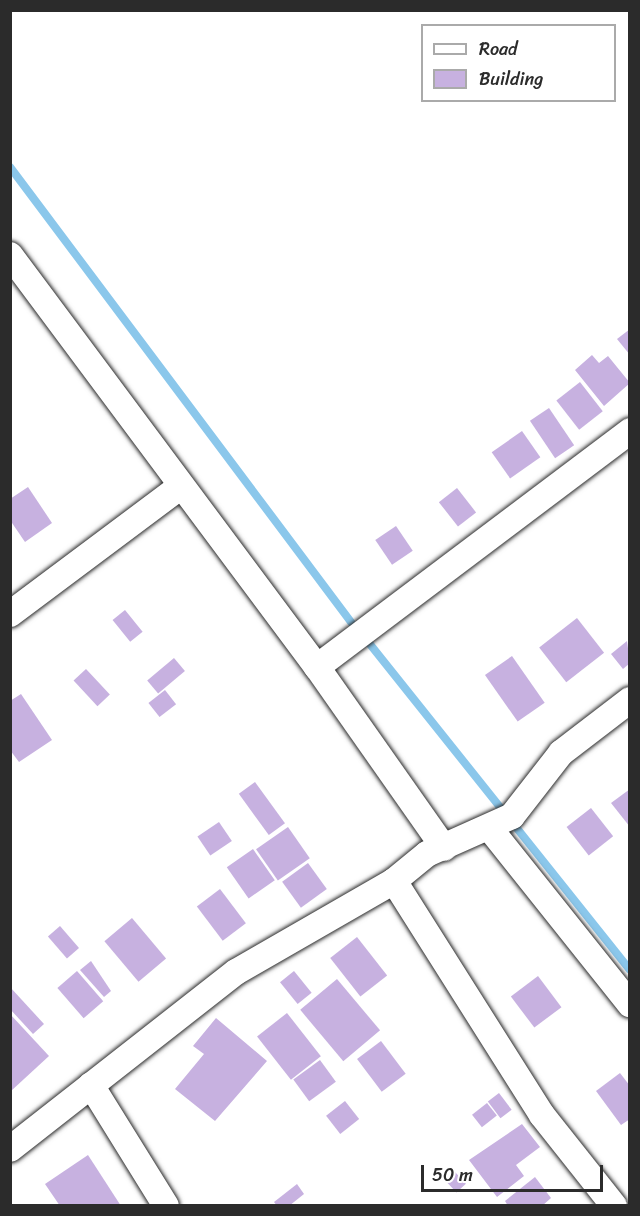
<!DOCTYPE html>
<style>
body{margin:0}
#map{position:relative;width:640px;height:1216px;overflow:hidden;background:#fff;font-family:Sriracha,sans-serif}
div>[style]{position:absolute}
.stream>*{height:8px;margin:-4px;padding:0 4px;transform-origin:4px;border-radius:4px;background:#8bc7eb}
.building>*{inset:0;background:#c7b1e0;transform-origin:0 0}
.roads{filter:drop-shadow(0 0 2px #2b2b2b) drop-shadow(0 0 2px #2b2b2b)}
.minor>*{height:26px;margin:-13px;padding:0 13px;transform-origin:13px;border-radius:13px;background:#fff}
span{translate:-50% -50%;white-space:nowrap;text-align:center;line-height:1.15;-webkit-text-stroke:5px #fff;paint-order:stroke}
.frame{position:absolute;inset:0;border:12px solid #2b2b2b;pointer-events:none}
.legend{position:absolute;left:421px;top:24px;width:195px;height:78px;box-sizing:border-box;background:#fff;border:2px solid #aaa;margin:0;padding:8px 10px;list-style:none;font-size:18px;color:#2b2b2b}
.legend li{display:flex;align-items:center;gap:12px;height:30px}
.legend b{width:30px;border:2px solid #aaa}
.scale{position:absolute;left:421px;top:1165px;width:182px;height:27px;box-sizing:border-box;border:3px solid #2b2b2b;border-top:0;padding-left:8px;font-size:18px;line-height:21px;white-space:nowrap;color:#2b2b2b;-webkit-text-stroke:4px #fff;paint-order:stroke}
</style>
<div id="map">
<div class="stream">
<div style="left:10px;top:167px;width:569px;rotate:53.15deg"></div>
<div style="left:369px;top:643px;width:418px;rotate:51.4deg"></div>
</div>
<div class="building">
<div style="clip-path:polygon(630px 329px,630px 355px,617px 339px)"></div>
<div style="clip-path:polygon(592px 355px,599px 363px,608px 356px,630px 383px,604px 406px,575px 370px)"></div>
<div style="left:580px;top:382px;width:37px;height:30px;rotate:52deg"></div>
<div style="left:549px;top:408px;width:45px;height:23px;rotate:56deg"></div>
<div style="left:522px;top:431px;width:32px;height:37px;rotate:55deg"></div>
<div style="clip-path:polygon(28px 487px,52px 523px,25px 542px,10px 520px,10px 499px)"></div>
<div style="left:457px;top:488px;width:31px;height:23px;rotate:52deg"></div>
<div style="left:396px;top:526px;width:30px;height:25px;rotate:56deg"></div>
<div style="left:125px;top:610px;width:28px;height:16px;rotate:51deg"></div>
<div style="left:577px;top:618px;width:44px;height:48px;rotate:52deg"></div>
<div style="clip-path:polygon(627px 641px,630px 663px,623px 669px,611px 654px)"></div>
<div style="left:512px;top:656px;width:57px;height:33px;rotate:55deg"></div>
<div style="left:174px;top:658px;width:17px;height:35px;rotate:50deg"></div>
<div style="left:86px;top:669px;width:35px;height:17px;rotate:47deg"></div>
<div style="left:165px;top:690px;width:18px;height:21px;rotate:52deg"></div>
<div style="clip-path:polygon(21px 694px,52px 740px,19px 762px,10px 750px,10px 701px)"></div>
<div style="left:255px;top:782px;width:51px;height:20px;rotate:54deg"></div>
<div style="clip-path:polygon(630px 789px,630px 827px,611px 803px)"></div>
<div style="left:591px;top:808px;width:36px;height:31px;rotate:52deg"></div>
<div style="left:219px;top:822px;width:23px;height:26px;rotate:56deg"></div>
<div style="left:288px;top:827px;width:38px;height:39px;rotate:55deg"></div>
<div style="left:253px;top:849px;width:38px;height:32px;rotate:55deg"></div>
<div style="left:308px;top:863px;width:32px;height:32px;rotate:54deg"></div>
<div style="left:220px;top:889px;width:43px;height:29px;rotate:53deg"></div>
<div style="left:132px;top:918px;width:53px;height:36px;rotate:50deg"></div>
<div style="left:60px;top:926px;width:29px;height:16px;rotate:49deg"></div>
<div style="left:357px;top:937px;width:49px;height:34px;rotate:52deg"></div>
<div style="clip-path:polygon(91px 961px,111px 991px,104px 997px,80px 970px)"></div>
<div style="left:77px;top:971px;width:40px;height:26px;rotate:49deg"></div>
<div style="left:294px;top:971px;width:28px;height:18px;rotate:51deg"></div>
<div style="left:538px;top:976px;width:39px;height:34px;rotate:53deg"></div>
<div style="left:337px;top:979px;width:67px;height:48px;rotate:50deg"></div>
<div style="clip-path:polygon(10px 987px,44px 1024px,33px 1034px,10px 1009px)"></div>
<div style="left:287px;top:1013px;width:55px;height:38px;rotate:52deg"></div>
<div style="clip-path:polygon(10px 1014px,49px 1056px,11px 1091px,10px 1090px)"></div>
<div style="clip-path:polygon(216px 1018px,267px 1061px,215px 1121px,175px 1089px,204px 1054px,193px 1046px)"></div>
<div style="left:381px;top:1041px;width:41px;height:30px;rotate:53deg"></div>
<div style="left:320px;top:1060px;width:27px;height:33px;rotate:54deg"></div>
<div style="clip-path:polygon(620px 1073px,630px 1086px,630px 1119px,621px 1125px,596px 1091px)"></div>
<div style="left:499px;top:1093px;width:21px;height:14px;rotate:53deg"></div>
<div style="left:345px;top:1101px;width:23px;height:24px;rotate:52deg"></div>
<div style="left:487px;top:1103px;width:16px;height:19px;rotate:52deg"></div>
<div style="clip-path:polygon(522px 1124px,540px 1147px,516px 1165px,524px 1176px,497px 1197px,469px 1160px)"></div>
<div style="clip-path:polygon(88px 1155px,121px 1206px,60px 1206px,45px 1184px)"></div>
<div style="left:455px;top:1172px;width:16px;height:13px;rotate:47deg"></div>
<div style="clip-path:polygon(535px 1177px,551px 1198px,542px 1206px,508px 1206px,505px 1201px)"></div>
<div style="clip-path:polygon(297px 1184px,304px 1194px,289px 1206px,277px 1206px,274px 1202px)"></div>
</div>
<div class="roads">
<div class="minor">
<div style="left:10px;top:255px;width:514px;rotate:53.31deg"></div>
<div style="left:317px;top:667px;width:221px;rotate:54.9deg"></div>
<div style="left:10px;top:614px;width:212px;rotate:-36.8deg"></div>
<div style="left:317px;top:667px;width:392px;rotate:-37deg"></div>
<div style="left:491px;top:830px;width:223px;rotate:51.4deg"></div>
<div style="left:394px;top:881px;width:277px;rotate:57.7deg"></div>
<div style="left:542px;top:1115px;width:116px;rotate:51.6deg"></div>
<div style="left:91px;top:1085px;width:142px;rotate:58.2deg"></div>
<div style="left:10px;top:1149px;width:287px;rotate:-38.1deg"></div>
<div style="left:236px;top:972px;width:182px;rotate:-29.9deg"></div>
<div style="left:394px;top:881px;width:43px;rotate:-39.3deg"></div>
<div style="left:427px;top:854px;width:93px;rotate:-24.1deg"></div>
<div style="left:512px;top:816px;width:80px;rotate:-52.1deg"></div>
<div style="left:561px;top:753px;width:87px;rotate:-37.5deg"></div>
</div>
</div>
<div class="frame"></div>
<ul class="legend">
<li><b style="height:8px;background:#fff"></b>Road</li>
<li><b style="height:16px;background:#c7b1e0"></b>Building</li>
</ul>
<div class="scale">50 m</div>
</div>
